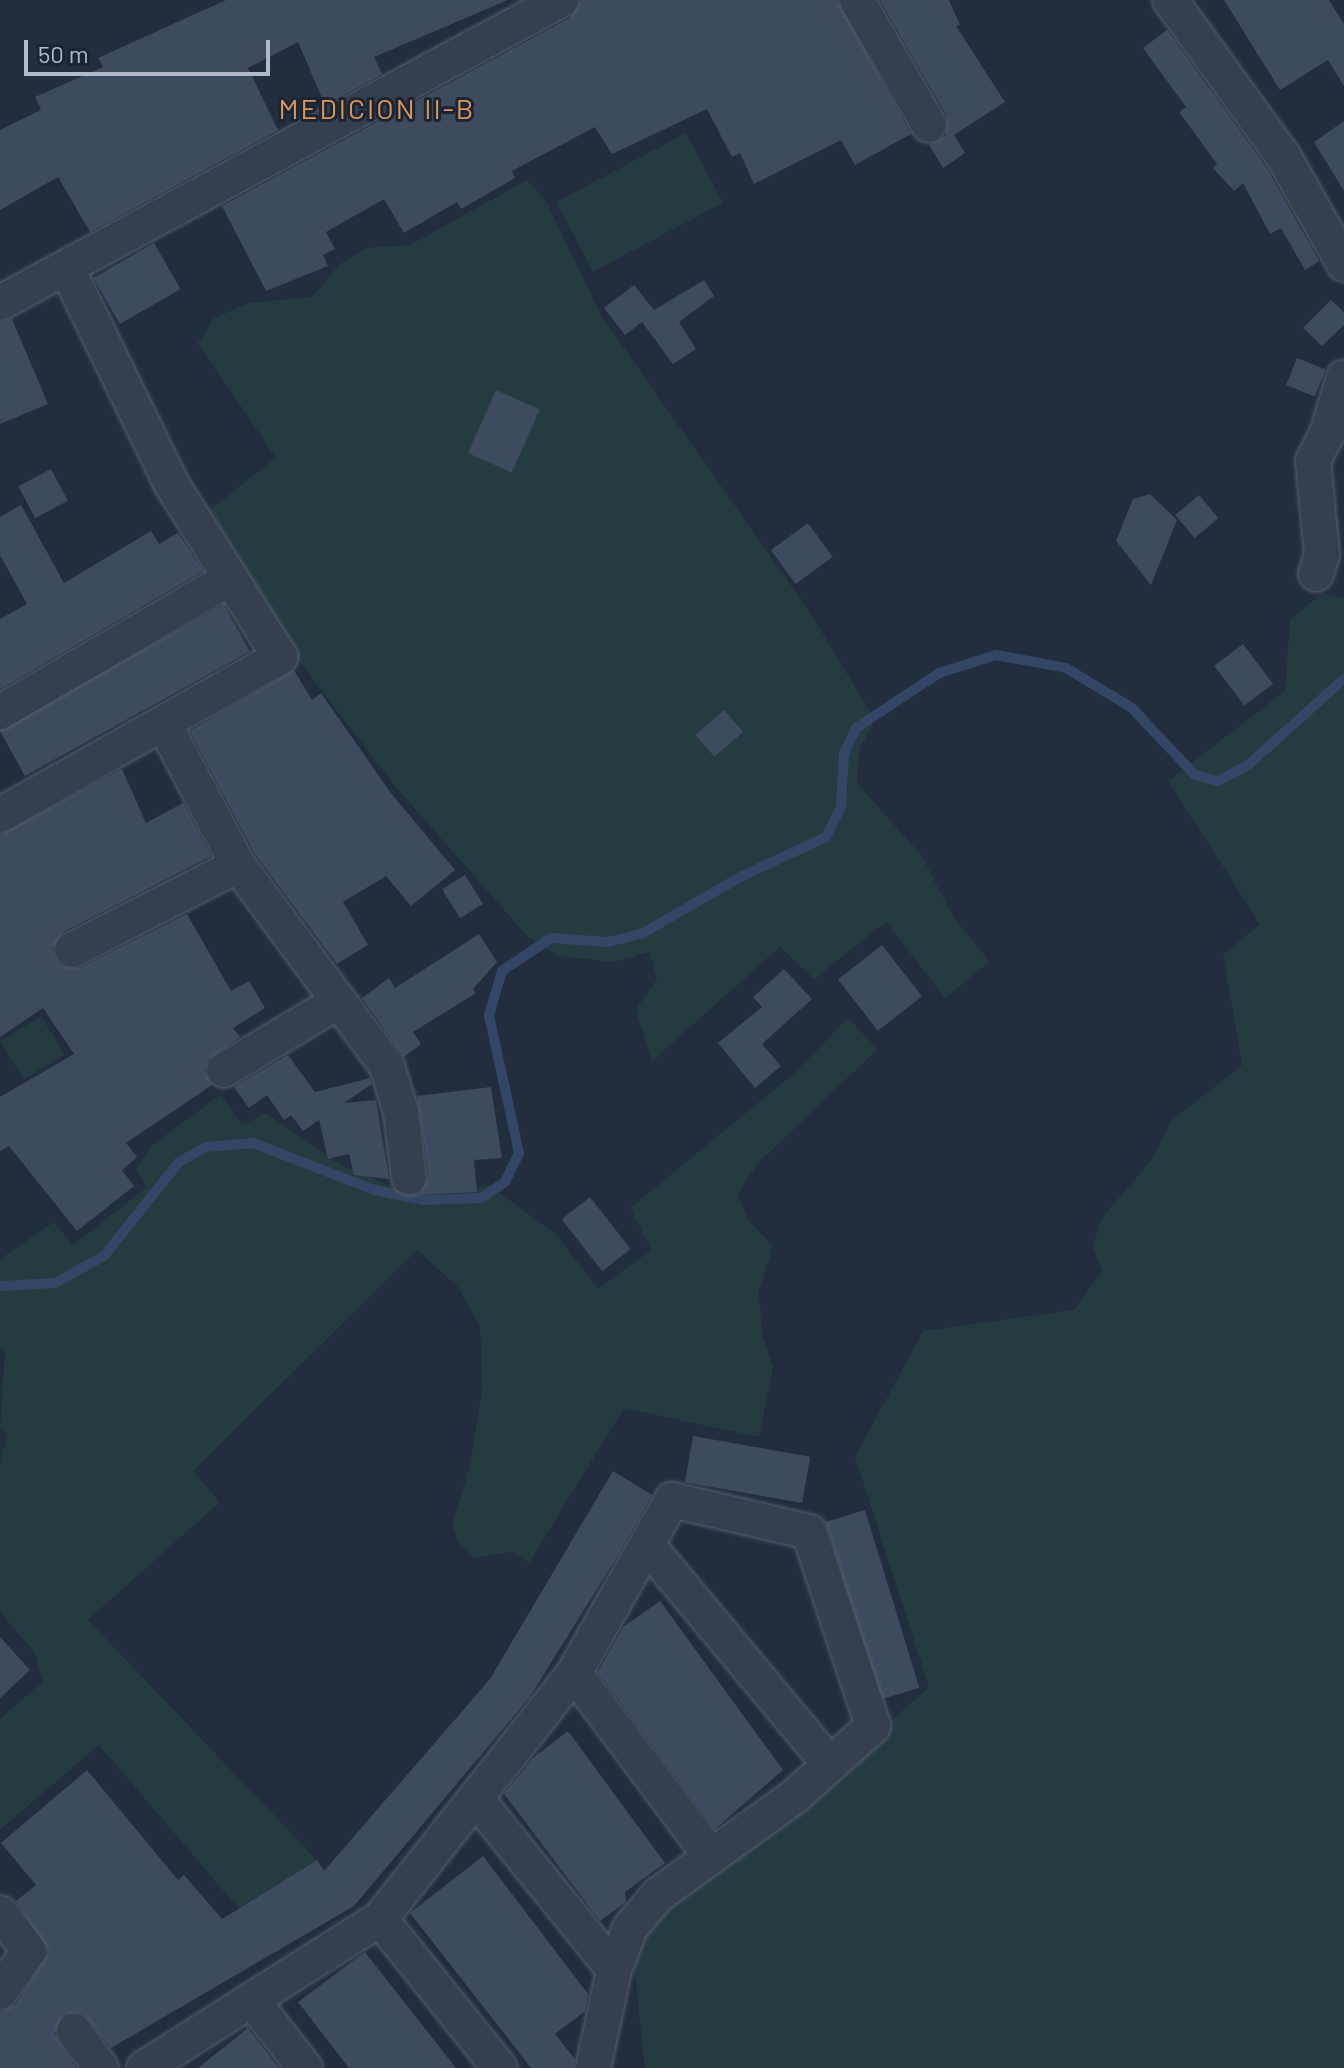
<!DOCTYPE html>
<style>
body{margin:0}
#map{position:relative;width:1344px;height:2068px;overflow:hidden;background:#222d3e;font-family:Barlow,sans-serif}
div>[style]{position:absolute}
.green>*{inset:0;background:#243b3f;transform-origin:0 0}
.stream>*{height:10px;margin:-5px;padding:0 5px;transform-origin:5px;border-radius:5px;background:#334665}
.building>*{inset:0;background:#3e4b5e;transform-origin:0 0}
.roads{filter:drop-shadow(0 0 2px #545d6c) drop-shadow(0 0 2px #545d6c)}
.minor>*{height:34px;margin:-17px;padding:0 17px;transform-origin:17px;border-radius:17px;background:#363f4e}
span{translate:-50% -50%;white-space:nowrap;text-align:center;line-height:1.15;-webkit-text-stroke:6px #1b2433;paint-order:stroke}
.quarter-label{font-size:28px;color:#db975c;letter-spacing:2px}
.scale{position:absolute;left:24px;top:40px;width:246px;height:36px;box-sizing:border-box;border:4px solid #b2bac9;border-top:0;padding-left:10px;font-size:24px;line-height:28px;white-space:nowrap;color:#b2bac9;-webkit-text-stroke:6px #1b2433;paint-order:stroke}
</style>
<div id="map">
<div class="green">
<div style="left:686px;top:133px;width:79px;height:147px;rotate:62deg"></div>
<div style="clip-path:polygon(527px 180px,546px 201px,601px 315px,811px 614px,875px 720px,860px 748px,857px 783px,922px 856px,952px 915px,990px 962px,945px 998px,886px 922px,814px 979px,780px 947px,652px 1061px,636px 1009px,657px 979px,649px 952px,614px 962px,557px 956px,526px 935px,394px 785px,296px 657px,203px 515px,276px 458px,198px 343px,214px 318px,249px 303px,312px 297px,340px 264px,366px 248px,410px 245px)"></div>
<div style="clip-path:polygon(1322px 593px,1344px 598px,1344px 2068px,645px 2068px,631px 1940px,656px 1911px,790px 1811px,929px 1687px,855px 1457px,923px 1331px,1074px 1310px,1102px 1271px,1093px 1247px,1101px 1219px,1152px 1159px,1171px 1121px,1242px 1065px,1223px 955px,1260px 924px,1168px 781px,1285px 691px,1290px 620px)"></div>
<div style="left:41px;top:1016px;width:45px;height:48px;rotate:58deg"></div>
<div style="clip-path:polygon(848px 1018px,878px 1049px,758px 1163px,737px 1195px,749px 1221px,773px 1246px,759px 1291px,762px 1334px,773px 1367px,759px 1437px,624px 1408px,529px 1563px,512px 1552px,474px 1558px,458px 1543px,452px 1524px,470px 1466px,482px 1391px,480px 1326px,458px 1287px,417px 1250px,193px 1471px,220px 1502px,88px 1620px,317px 1860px,239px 1909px,99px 1745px,0 1830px,0 1719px,43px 1681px,34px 1652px,0 1612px,0 1461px,8px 1434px,0 1429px,5px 1351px,0 1347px,0 1259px,54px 1222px,73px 1245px,147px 1187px,136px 1170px,151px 1146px,221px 1094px,242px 1125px,266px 1113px,343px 1166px,405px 1192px,447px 1197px,489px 1185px,557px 1235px,598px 1289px,651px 1250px,630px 1208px,792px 1075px)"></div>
</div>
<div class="stream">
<div style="left:0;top:1286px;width:55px;rotate:-3.1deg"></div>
<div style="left:55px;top:1283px;width:56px;rotate:-28.9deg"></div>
<div style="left:104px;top:1256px;width:120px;rotate:-51.4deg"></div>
<div style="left:179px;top:1162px;width:31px;rotate:-29deg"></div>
<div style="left:206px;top:1147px;width:47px;rotate:-4.9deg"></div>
<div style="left:253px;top:1143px;width:130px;rotate:21.2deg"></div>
<div style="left:374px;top:1190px;width:50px;rotate:11.5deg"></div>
<div style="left:423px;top:1200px;width:58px;rotate:-2deg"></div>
<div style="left:481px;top:1198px;width:29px;rotate:-34deg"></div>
<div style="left:505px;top:1182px;width:32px;rotate:-64deg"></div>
<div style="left:519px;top:1153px;width:141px;rotate:-102.3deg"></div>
<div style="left:489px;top:1015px;width:46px;rotate:-73.5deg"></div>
<div style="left:502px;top:971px;width:59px;rotate:-34deg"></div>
<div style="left:551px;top:938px;width:57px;rotate:4deg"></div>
<div style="left:608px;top:942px;width:36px;rotate:-14deg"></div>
<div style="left:643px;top:933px;width:114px;rotate:-29.9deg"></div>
<div style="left:742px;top:876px;width:93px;rotate:-24.9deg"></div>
<div style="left:826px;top:837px;width:34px;rotate:-63deg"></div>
<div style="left:841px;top:807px;width:53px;rotate:-86.8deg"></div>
<div style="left:844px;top:754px;width:29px;rotate:-65deg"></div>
<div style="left:856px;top:728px;width:100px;rotate:-33.5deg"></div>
<div style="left:939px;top:673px;width:60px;rotate:-17.5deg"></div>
<div style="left:996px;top:655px;width:71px;rotate:10.5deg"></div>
<div style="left:1066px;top:668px;width:77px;rotate:31.2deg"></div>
<div style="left:1132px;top:708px;width:92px;rotate:46.8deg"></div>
<div style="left:1195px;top:775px;width:24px;rotate:15deg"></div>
<div style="left:1218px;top:781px;width:34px;rotate:-28deg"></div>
<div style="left:1248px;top:765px;width:129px;rotate:-41.9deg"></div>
</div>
<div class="building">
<div style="clip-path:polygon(226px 0,508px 0,374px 57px,382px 74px,325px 105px,298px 42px,248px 68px,278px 130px,90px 232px,58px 177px,0 210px,0 130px,41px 110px,35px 97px,103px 67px,98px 58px)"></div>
<div style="clip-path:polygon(581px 0,837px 0,911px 134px,855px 165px,841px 140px,754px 184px,740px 153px,732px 157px,707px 109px,612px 154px,595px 127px,512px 171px,515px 178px,461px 209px,457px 202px,404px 233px,384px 199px,326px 232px,335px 249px,323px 255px,328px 266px,266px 291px,222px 206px,570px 18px)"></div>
<div style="clip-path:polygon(880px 0,949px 0,960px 25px,956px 26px,1005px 102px,954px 135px,965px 153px,943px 168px,929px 145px,946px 136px,947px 116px)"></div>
<div style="clip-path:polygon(1224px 0,1329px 0,1344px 24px,1344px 86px,1328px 60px,1280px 90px)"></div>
<div style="clip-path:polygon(1167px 30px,1266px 167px,1319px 261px,1305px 270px,1281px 228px,1270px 234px,1243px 183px,1234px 191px,1213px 168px,1217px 164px,1179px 112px,1186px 107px,1143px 48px)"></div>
<div style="clip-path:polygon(1344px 121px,1344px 191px,1314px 142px)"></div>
<div style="left:154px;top:243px;width:53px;height:70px;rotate:60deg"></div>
<div style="clip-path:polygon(704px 280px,714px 296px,679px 322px,696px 349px,673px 364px,642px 322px,625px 335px,604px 308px,634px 285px,654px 310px)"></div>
<div style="clip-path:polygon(1331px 300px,1344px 312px,1344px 325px,1322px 346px,1303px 328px)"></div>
<div style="clip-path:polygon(12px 319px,48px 404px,0 424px,0 323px)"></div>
<div style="left:1297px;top:358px;width:31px;height:29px;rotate:22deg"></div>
<div style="left:496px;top:390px;width:48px;height:69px;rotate:24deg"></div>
<div style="left:51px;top:469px;width:36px;height:37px;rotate:62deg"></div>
<div style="clip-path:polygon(1150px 494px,1177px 520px,1151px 585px,1116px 541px,1133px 499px)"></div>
<div style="left:1199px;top:495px;width:30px;height:31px;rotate:50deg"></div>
<div style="clip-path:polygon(21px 505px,64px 583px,151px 531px,159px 544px,178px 533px,203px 571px,0 689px,0 619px,27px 604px,0 555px,0 517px)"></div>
<div style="left:808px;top:523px;width:42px;height:46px;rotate:54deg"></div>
<div style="left:224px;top:605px;width:53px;height:257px;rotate:61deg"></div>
<div style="left:1243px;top:644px;width:50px;height:36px;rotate:53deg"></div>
<div style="clip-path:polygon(294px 670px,312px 700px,321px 693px,390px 792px,455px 870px,411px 906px,386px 876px,343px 902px,368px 945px,337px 964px,255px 854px,190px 731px)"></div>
<div style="left:724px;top:710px;width:29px;height:38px;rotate:49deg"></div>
<div style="clip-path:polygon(122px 769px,146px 823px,183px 803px,211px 856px,63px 932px,52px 948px,55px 960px,62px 967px,80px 968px,187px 914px,231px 991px,249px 981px,265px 1008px,233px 1028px,240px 1037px,207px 1060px,204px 1071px,212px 1085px,126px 1143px,137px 1157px,122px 1170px,134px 1186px,77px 1231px,9px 1146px,0 1151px,0 1097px,74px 1054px,43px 1008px,0 1037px,0 835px)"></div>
<div style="left:465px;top:875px;width:34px;height:27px;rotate:58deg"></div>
<div style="clip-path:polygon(479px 934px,497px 962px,473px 989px,476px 993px,413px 1032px,421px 1044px,404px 1057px,362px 998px,389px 978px,395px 988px)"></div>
<div style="left:882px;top:945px;width:65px;height:56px;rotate:52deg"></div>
<div style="clip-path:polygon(784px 969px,812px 999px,762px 1044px,781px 1066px,755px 1088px,718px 1043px,762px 1007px,753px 997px)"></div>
<div style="clip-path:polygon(288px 1055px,315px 1092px,370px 1078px,372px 1084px,344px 1103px,376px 1100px,389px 1179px,354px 1175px,349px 1154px,328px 1159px,319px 1120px,303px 1131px,291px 1115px,284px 1120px,267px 1095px,249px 1108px,234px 1087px)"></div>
<div style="clip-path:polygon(491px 1087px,502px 1158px,474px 1160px,477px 1192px,419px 1195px,429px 1176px,417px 1096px)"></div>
<div style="left:590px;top:1197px;width:66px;height:36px;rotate:52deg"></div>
<div style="left:693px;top:1436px;width:119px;height:47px;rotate:10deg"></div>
<div style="clip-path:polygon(613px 1471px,652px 1495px,617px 1557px,529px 1698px,354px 1906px,111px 2048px,83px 2013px,63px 2014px,54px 2034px,76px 2068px,0 2068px,0 2012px,16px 2004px,49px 1952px,16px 1901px,36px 1885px,1px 1843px,87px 1770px,178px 1880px,184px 1875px,222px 1919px,317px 1860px,324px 1871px,490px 1679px)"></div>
<div style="left:865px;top:1510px;width:186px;height:41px;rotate:73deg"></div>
<div style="clip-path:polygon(660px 1601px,783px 1770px,715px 1829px,598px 1672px,623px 1627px)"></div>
<div style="clip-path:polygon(0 1637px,30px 1670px,0 1698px)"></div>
<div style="clip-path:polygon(568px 1731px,665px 1863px,625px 1892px,626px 1902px,600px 1921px,504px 1794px,533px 1758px)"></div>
<div style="clip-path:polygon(483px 1856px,588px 1994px,585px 2011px,555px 2034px,575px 2059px,574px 2068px,531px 2068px,410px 1913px)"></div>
<div style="clip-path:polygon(365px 1952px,456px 2068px,349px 2068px,298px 2002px)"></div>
<div style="clip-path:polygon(248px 2028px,279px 2068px,198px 2068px)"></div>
</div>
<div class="roads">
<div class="minor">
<div style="left:857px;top:0;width:144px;rotate:60.1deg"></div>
<div style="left:1170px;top:0;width:193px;rotate:54.1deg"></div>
<div style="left:1283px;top:156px;width:124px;rotate:60.5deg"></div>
<div style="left:0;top:303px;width:638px;rotate:-28.37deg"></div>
<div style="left:1316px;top:574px;width:21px;rotate:-73deg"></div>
<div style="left:1322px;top:554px;width:93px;rotate:-95.5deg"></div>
<div style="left:1313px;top:461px;width:30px;rotate:-63deg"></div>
<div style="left:1327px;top:434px;width:59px;rotate:-73.4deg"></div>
<div style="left:0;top:712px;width:265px;rotate:-30.1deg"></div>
<div style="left:165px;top:726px;width:157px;rotate:62.3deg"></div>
<div style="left:238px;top:865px;width:250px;rotate:53.5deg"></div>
<div style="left:387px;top:1066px;width:48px;rotate:73.1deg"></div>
<div style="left:401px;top:1112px;width:66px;rotate:83.1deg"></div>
<div style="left:0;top:815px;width:322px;rotate:-29.4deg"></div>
<div style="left:280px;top:657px;width:205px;rotate:-122.1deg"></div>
<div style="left:171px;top:483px;width:236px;rotate:-115.9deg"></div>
<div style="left:72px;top:950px;width:186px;rotate:-27.1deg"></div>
<div style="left:224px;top:1070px;width:134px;rotate:-31deg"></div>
<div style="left:647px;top:1545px;width:286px;rotate:50.2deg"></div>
<div style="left:574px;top:1673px;width:227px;rotate:53.2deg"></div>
<div style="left:477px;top:1800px;width:218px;rotate:51.1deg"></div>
<div style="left:0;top:1913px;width:48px;rotate:52.7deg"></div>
<div style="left:29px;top:1951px;width:50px;rotate:125.3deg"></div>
<div style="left:380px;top:1919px;width:191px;rotate:51.2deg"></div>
<div style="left:252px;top:2000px;width:86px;rotate:52.1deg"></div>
<div style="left:74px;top:2031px;width:46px;rotate:53.9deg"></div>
<div style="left:144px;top:2068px;width:279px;rotate:-32.3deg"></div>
<div style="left:380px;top:1919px;width:313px;rotate:-51.7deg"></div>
<div style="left:574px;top:1673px;width:199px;rotate:-60.5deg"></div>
<div style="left:672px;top:1500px;width:141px;rotate:13.1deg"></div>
<div style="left:809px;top:1532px;width:204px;rotate:71.7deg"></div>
<div style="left:873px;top:1726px;width:105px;rotate:138.1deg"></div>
<div style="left:795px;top:1796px;width:169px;rotate:144.1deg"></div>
<div style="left:658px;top:1895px;width:43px;rotate:130.3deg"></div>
<div style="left:630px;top:1928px;width:45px;rotate:110.9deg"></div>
<div style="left:614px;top:1970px;width:100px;rotate:102.1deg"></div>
</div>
</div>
<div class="quarter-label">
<span style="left:377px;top:108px">MEDICION II-B</span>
</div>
<div class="scale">50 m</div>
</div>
